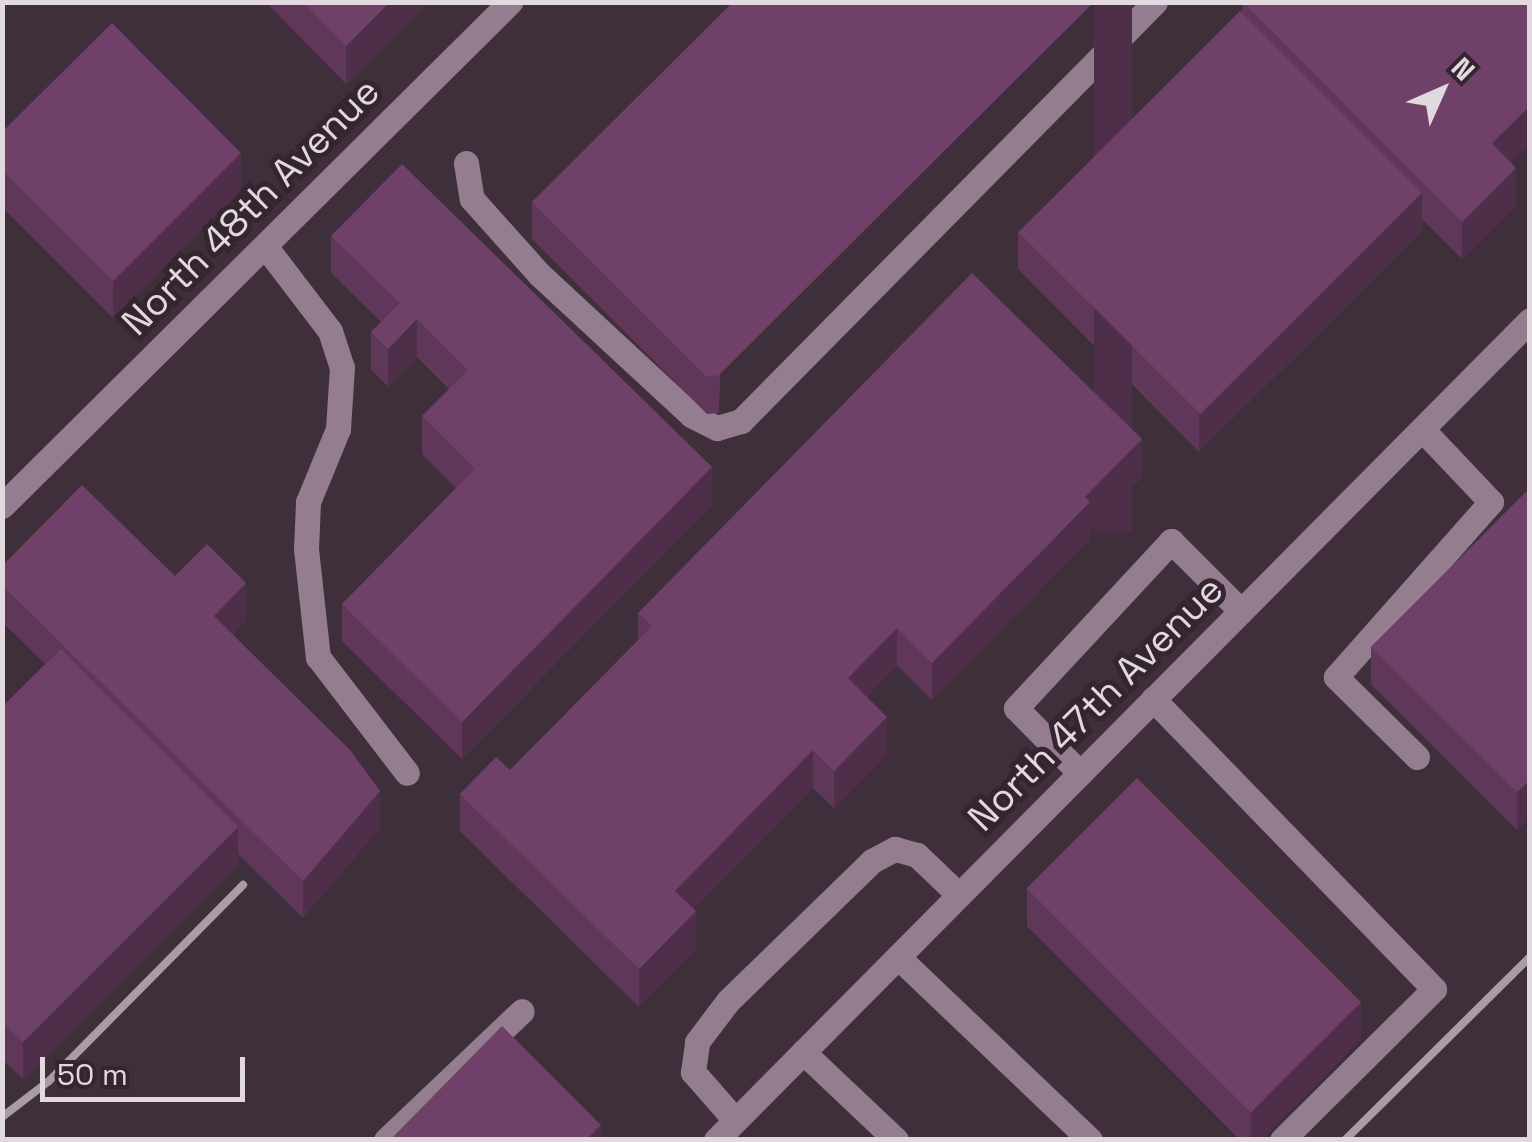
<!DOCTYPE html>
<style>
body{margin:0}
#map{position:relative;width:1532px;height:1142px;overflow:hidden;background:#3e2f3b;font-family:"Space Grotesk",sans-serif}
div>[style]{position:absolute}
.minor>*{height:25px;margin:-12.5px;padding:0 12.5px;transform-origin:12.5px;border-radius:12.5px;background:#937d8f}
.rail>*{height:8px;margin:-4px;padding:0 4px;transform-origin:4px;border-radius:4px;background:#a89ca5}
.wall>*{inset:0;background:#5f3859}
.shaded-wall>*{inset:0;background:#4e2e49;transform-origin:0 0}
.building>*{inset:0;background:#6f4168;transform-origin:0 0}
span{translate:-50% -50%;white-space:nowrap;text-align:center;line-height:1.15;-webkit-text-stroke:10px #342531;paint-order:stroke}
.street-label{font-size:38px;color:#e2d8e0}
.frame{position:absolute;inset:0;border:5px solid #e2d8e0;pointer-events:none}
.north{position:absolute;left:1392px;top:40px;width:100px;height:100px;-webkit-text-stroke:8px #342531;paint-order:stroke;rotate:45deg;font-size:28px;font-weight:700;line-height:40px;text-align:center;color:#e2d8e0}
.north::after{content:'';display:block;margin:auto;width:35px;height:45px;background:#e2d8e0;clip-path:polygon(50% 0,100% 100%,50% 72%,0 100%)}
.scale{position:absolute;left:40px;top:1057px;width:205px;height:45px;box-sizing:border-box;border:5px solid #e2d8e0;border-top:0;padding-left:12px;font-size:30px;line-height:35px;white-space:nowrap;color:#e2d8e0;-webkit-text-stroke:8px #342531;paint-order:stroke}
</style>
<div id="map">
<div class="minor">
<div style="left:466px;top:163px;width:36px;rotate:81deg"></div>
<div style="left:472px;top:199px;width:101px;rotate:48.2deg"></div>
<div style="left:539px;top:274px;width:207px;rotate:42.8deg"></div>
<div style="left:691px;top:415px;width:29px;rotate:27deg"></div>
<div style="left:717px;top:428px;width:25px;rotate:-16deg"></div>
<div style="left:741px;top:421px;width:589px;rotate:-45.34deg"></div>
<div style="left:265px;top:246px;width:107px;rotate:52.6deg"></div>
<div style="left:330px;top:331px;width:38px;rotate:72deg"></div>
<div style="left:342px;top:367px;width:62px;rotate:93.7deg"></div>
<div style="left:338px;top:429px;width:79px;rotate:112.3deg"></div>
<div style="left:308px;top:502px;width:47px;rotate:92.4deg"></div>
<div style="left:306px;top:549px;width:109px;rotate:83.7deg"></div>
<div style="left:318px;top:657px;width:146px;rotate:52.5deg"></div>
<div style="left:2px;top:506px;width:716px;rotate:-44.77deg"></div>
<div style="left:1153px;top:699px;width:404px;rotate:45.9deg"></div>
<div style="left:1434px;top:989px;width:214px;rotate:135.2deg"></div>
<div style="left:1417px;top:757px;width:114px;rotate:-135.4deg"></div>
<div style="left:1336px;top:677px;width:234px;rotate:-48.5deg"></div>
<div style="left:1491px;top:502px;width:100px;rotate:-133.4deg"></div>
<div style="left:1080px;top:773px;width:91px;rotate:-134.6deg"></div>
<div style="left:1016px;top:708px;width:228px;rotate:-47.1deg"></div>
<div style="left:1171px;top:541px;width:99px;rotate:45deg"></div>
<div style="left:898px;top:957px;width:265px;rotate:43.6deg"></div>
<div style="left:803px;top:1052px;width:128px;rotate:43.4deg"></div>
<div style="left:735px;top:1120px;width:64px;rotate:-131.2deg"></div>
<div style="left:693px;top:1072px;width:30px;rotate:-82deg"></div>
<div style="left:697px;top:1042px;width:51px;rotate:-52.9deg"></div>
<div style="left:728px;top:1001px;width:201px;rotate:-44.2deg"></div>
<div style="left:872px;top:861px;width:26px;rotate:-28deg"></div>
<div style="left:895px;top:849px;width:23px;rotate:15deg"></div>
<div style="left:917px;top:855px;width:58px;rotate:43.6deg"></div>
<div style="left:386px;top:1140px;width:187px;rotate:-43.5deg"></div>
<div style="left:716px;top:1140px;width:1155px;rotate:-45.21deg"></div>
</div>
<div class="rail">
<div style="left:2px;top:1117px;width:59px;rotate:-37.5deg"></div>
<div style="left:49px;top:1081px;width:276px;rotate:-45.3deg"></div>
<div style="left:1345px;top:1140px;width:260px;rotate:-44.7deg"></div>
</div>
<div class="wall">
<div style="clip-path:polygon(266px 2px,428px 2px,346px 84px)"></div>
<div style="clip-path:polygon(733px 2px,719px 413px,707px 414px,532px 239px,532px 202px)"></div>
<div style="clip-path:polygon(1242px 2px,1530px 2px,1511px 162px,1516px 205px,1462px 259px,1422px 219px,1422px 231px,1199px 452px,1018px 269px,1018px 232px,1242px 12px)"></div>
<div style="clip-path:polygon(2px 132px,241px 190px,113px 318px,2px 207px)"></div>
<div style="clip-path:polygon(331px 236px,712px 505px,462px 759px,342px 641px,342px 604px,456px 488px,422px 454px,422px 416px,449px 389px,417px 357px,388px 386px,371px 370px,371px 332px,381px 322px,331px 273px)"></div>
<div style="clip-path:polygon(1142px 477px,1090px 529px,1090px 539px,932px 700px,897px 665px,867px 696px,887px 754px,834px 808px,813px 788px,694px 909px,696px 949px,639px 1007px,460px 831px,460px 794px,510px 770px,638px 641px,638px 613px)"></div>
<div style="clip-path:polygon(1530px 488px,1530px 817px,1517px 830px,1371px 684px,1371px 647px)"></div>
<div style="clip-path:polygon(2px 566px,175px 576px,246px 620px,233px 634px,380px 828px,303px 918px,238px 854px,238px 864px,23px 1079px,2px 1059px,2px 707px,45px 664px,2px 622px)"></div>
<div style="clip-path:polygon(1027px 888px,1361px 1039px,1261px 1140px,1240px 1140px,1027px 926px)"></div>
</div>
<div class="shaded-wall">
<div style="clip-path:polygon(390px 2px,428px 2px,346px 84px,346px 46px)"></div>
<div style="left:1094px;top:2px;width:38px;height:529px"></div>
<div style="clip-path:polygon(1530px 106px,1530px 144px,1492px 181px,1492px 143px)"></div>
<div style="clip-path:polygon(241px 153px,241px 190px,113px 318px,113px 281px)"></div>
<div style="clip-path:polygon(1516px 168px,1516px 205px,1462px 259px,1462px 222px)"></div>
<div style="clip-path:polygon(1422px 193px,1422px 231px,1199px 452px,1199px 414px)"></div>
<div style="clip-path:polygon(417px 319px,417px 357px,388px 386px,388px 349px)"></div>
<div style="clip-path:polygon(1142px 439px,1142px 477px,1090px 529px,1090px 539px,932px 700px,932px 663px,1085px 497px)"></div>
<div style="clip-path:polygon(712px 467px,712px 505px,462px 759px,462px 722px)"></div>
<div style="clip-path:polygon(246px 583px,246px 620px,214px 653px,214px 616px)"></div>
<div style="clip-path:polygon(897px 628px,897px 665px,848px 715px,848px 678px)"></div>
<div style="clip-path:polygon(887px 717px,887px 754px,834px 808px,834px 771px)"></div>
<div style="clip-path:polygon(813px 750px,813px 788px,675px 928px,675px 891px)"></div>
<div style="clip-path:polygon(1530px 780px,1530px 817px,1517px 830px,1517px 792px)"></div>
<div style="clip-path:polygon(380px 791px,380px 828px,303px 918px,303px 881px)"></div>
<div style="clip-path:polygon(238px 827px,238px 864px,23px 1079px,23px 1042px)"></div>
<div style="clip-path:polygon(696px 911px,696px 949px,639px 1007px,639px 969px)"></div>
<div style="clip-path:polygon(1361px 1002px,1361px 1039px,1261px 1140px,1251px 1140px,1251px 1112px)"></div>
<div style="clip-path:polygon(601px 1125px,601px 1140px,586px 1140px)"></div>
</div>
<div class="building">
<div style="clip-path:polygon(303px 2px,390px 2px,346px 46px)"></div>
<div style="clip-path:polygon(733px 2px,1094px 2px,719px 375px,707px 377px,532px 202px)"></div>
<div style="clip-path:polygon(1243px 2px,1530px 2px,1530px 106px,1492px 143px,1516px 168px,1462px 222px)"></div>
<div style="left:1240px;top:11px;width:257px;height:313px;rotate:45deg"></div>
<div style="clip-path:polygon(112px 23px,241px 153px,113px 281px,2px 170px,2px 132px)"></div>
<div style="clip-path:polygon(402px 164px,712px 467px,462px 722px,342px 604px,475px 469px,422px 416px,468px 370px,417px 319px,388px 349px,371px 332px,400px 303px,331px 236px)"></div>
<div style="clip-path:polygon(972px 273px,1142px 439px,1085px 497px,1090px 502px,932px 663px,897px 628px,848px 678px,887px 717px,834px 771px,813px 750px,675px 891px,696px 911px,639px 969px,460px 794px,496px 757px,510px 770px,652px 626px,638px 613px)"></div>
<div style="clip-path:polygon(82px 485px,175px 576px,207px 544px,246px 583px,214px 616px,350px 750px,380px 791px,303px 881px,2px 585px,2px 566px)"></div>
<div style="clip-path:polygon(1530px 488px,1530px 780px,1517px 792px,1371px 647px)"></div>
<div style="clip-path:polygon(61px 649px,238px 827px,23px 1042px,2px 1022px,2px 707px)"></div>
<div style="left:1137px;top:778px;width:317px;height:156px;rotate:45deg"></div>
<div style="clip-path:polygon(502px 1026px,601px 1125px,586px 1140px,390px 1140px)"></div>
</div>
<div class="street-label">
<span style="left:251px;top:207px;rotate:-45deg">North 48th Avenue</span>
<span style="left:1096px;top:704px;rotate:-45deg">North 47th Avenue</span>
</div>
<div class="frame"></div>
<div class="north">N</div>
<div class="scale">50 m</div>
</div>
